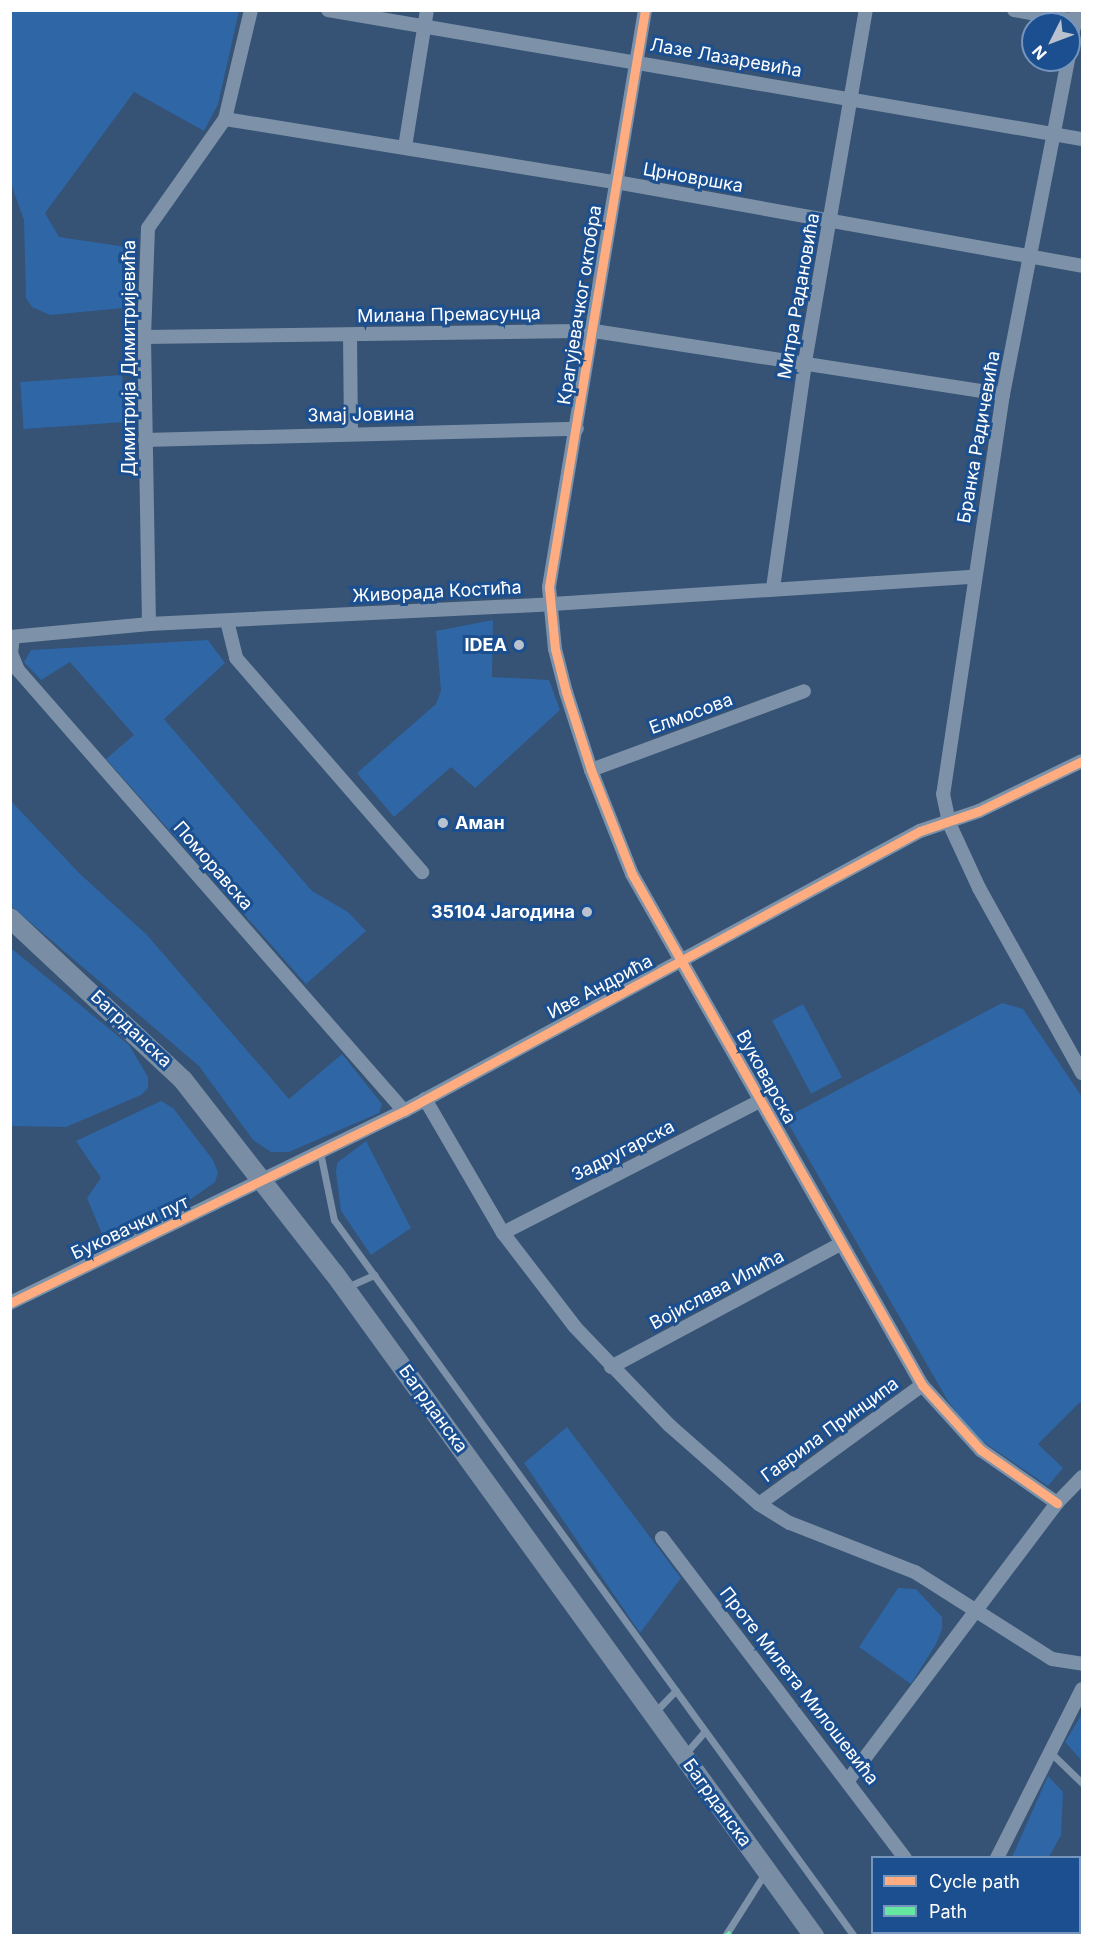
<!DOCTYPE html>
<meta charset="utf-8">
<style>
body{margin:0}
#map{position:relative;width:1093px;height:1946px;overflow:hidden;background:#365274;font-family:Inter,sans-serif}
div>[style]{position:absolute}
.green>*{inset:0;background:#2f66a5;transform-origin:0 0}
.service>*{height:7px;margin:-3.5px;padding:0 3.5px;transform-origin:3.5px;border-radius:3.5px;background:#7d92a8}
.minor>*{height:14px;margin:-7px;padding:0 7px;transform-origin:7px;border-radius:7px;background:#7d92a8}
.secondary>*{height:20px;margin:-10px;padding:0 10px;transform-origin:10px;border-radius:10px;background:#798da4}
.quiet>*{height:8px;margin-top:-4px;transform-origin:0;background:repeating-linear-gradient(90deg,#66e7a1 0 15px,transparent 0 23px)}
.cycleway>*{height:9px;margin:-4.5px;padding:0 4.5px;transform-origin:4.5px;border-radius:4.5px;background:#ffac80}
.dots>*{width:16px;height:16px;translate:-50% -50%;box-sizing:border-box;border:3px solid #1b4f8f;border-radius:50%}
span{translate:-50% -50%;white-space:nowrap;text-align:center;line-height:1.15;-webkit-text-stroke:6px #1b4f8f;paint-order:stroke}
.street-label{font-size:18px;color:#fff}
.poi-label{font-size:18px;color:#fff;font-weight:700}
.right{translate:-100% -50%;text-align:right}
.left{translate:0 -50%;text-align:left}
.frame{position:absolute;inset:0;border:12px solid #fff;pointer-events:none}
.legend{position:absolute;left:871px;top:1856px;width:210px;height:78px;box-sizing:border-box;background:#1b4f8f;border:2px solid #7695bc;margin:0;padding:8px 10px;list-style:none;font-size:18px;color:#fff}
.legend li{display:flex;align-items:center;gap:12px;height:30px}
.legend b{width:30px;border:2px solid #7695bc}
.north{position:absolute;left:1021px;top:12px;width:60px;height:60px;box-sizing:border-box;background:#1b4f8f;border:2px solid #7695bc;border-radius:50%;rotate:228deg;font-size:16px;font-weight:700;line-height:24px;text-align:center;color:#fff}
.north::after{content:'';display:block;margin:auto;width:21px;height:27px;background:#b9c2ce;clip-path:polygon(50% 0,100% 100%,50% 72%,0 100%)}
</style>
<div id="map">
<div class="green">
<div style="clip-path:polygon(10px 11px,239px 11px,218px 104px,204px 131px,134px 92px,45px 213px,59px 237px,133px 248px,134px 296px,123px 308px,50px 315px,32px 307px,26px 298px,24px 220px,11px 184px)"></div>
<div style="left:122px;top:375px;width:47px;height:102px;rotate:86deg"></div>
<div style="clip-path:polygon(493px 620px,492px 677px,549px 680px,560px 710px,475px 788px,451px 767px,394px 817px,357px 773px,436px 704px,441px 691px,436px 631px)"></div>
<div style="clip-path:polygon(208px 640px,225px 663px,164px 719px,312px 891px,348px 912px,366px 931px,306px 984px,106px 759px,134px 735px,70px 662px,41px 680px,24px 662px,31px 650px)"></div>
<div style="clip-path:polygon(12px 802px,79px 873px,146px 934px,289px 1099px,342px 1054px,382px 1104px,379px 1113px,289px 1152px,271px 1152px,253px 1140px,199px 1066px,11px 906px)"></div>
<div style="clip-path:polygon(11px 948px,129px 1045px,148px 1077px,148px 1088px,141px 1095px,66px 1127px,11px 1126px)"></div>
<div style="clip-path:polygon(1002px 1003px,1023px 1009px,1082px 1097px,1082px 1404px,1080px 1402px,1038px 1444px,1063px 1468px,1048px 1486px,973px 1435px,948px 1401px,785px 1118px)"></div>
<div style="left:803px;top:1004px;width:83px;height:35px;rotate:62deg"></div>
<div style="clip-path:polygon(161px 1101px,173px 1108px,213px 1160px,218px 1173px,215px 1182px,163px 1219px,107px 1246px,87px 1198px,101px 1178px,76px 1141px)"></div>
<div style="clip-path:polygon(366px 1141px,411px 1228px,371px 1255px,341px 1211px,336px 1172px,337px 1163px)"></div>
<div style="clip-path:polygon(567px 1427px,681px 1578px,640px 1633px,524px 1463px)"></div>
<div style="clip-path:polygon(898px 1588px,916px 1589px,942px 1617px,942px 1629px,936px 1644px,911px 1684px,859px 1647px)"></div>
<div style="clip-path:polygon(1082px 1714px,1082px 1761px,1065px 1742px)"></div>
<div style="clip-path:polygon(1048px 1776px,1063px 1792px,1061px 1835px,1049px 1857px,1012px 1857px)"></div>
<div style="clip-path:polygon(931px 1932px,1027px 1932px,1027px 1933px,929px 1935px)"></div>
</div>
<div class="service">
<div style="left:320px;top:1152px;width:69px;rotate:78.4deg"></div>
<div style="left:334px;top:1220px;width:885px;rotate:54.01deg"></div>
<div style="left:347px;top:1287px;width:30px;rotate:-24deg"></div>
<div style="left:655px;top:1712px;width:30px;rotate:-46deg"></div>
<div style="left:1050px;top:1752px;width:45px;rotate:44.1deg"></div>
<div style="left:685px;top:1754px;width:30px;rotate:-49deg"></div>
<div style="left:725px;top:1936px;width:75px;rotate:-57.6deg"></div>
</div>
<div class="minor">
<div style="left:328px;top:10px;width:765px;rotate:9.71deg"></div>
<div style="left:645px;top:10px;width:585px;rotate:99.45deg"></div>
<div style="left:549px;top:587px;width:62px;rotate:84.5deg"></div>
<div style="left:555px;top:649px;width:44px;rotate:75.7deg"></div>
<div style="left:566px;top:692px;width:82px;rotate:72.2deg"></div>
<div style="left:591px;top:770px;width:112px;rotate:68.5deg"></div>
<div style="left:632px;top:874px;width:588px;rotate:60.42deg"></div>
<div style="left:922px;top:1385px;width:88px;rotate:47.8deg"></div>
<div style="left:981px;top:1450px;width:93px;rotate:34.9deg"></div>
<div style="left:1014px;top:10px;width:69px;rotate:10deg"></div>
<div style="left:1069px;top:53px;width:44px;rotate:-79.5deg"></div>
<div style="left:1068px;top:60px;width:340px;rotate:101deg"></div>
<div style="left:1003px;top:394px;width:404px;rotate:98.5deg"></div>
<div style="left:943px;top:794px;width:30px;rotate:78deg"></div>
<div style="left:949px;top:823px;width:72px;rotate:65.2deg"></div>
<div style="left:979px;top:888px;width:212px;rotate:60.9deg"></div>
<div style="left:225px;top:119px;width:396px;rotate:9.2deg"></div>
<div style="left:616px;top:182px;width:474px;rotate:10.2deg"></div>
<div style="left:405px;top:147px;width:139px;rotate:-80.9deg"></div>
<div style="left:350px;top:335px;width:98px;rotate:89.4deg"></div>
<div style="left:144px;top:337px;width:450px;rotate:-0.8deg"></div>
<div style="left:594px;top:331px;width:414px;rotate:8.8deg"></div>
<div style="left:145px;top:440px;width:432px;rotate:-1.5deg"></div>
<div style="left:773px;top:588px;width:228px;rotate:-81.9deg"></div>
<div style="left:805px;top:362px;width:357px;rotate:-80.2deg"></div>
<div style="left:227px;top:621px;width:38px;rotate:76deg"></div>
<div style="left:236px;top:658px;width:284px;rotate:49deg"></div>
<div style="left:149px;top:624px;width:287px;rotate:-91deg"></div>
<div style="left:144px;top:337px;width:109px;rotate:-87.9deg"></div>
<div style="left:148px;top:228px;width:133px;rotate:-54.8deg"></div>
<div style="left:225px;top:119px;width:112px;rotate:-76.6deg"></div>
<div style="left:10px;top:637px;width:140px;rotate:-5.3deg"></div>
<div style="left:149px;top:624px;width:403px;rotate:-2.8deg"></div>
<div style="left:552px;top:604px;width:422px;rotate:-3.7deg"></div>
<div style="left:13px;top:637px;width:16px;rotate:97deg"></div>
<div style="left:11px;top:653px;width:18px;rotate:68deg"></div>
<div style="left:18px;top:670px;width:586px;rotate:48.8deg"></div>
<div style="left:591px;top:770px;width:227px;rotate:-20.3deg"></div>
<div style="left:425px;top:1099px;width:155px;rotate:59.8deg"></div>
<div style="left:503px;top:1233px;width:118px;rotate:52.5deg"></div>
<div style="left:575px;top:1327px;width:136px;rotate:46.2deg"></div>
<div style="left:669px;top:1425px;width:120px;rotate:41.3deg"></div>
<div style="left:759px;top:1504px;width:36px;rotate:32deg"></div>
<div style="left:790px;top:1523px;width:134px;rotate:21.4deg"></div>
<div style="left:915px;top:1572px;width:162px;rotate:32.4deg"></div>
<div style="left:1052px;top:1659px;width:30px;rotate:9deg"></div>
<div style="left:503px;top:1233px;width:289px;rotate:-27.2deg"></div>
<div style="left:10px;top:1303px;width:438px;rotate:-26deg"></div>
<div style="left:404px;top:1111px;width:587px;rotate:-28.49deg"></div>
<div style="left:920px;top:831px;width:62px;rotate:-18.7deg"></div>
<div style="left:979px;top:811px;width:114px;rotate:-25.9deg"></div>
<div style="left:611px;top:1367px;width:260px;rotate:-28.2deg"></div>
<div style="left:759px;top:1504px;width:202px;rotate:-36.1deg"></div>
<div style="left:662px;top:1538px;width:402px;rotate:52.8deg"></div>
<div style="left:849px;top:1779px;width:346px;rotate:-53deg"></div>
<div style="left:1057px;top:1503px;width:36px;rotate:-46deg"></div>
<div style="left:997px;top:1858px;width:189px;rotate:-63.3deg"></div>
</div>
<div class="secondary">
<div style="left:10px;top:918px;width:237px;rotate:43.1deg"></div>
<div style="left:183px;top:1080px;width:245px;rotate:52deg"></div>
<div style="left:334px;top:1273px;width:819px;rotate:54.1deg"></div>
</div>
<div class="quiet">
<div style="left:726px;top:1933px;width:4px;rotate:56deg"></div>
</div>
<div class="cycleway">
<div style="left:645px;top:10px;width:585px;rotate:99.45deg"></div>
<div style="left:549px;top:587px;width:62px;rotate:84.5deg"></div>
<div style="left:555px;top:649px;width:44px;rotate:75.7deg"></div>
<div style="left:566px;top:692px;width:82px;rotate:72.2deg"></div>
<div style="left:591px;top:770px;width:112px;rotate:68.5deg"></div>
<div style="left:632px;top:874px;width:588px;rotate:60.42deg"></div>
<div style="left:922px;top:1385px;width:88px;rotate:47.8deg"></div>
<div style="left:981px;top:1450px;width:93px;rotate:34.9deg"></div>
<div style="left:10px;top:1303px;width:438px;rotate:-26deg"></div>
<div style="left:404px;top:1111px;width:587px;rotate:-28.49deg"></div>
<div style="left:920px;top:831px;width:62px;rotate:-18.7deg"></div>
<div style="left:979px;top:811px;width:114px;rotate:-25.9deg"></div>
</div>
<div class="dots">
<div style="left:519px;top:645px;background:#b9c2ce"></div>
<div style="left:443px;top:823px;background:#b9c2ce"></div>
<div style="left:587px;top:912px;background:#b9c2ce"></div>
</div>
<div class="street-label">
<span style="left:726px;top:58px;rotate:10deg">Лазе Лазаревића</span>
<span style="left:693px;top:178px;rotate:10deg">Црновршка</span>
<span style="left:799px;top:296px;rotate:-80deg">Митра Радановића</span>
<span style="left:580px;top:305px;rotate:-81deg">Крагујевачког октобра</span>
<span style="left:449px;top:315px;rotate:-1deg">Милана Премасунца</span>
<span style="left:129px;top:358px;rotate:-90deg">Димитрија Димитријевића</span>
<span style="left:361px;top:415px;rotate:-1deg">Змај Јовина</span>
<span style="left:979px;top:437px;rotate:-80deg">Бранка Радичевића</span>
<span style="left:437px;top:592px;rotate:-3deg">Живорада Костића</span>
<span style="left:691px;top:714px;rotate:-20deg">Елмосова</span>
<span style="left:213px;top:866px;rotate:49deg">Поморавска</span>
<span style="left:600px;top:987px;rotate:-28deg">Иве Андрића</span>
<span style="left:131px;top:1029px;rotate:43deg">Багрданска</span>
<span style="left:766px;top:1077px;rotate:61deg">Вуковарска</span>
<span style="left:623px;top:1151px;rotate:-27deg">Задругарска</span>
<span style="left:130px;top:1228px;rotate:-25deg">Буковачки пут</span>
<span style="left:717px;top:1290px;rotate:-28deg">Војислава Илића</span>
<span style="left:433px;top:1409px;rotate:54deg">Багрданска</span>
<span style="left:830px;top:1430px;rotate:-36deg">Гаврила Принципа</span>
<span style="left:799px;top:1686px;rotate:52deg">Проте Милета Милошевића</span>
<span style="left:717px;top:1803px;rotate:54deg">Багрданска</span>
</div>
<div class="poi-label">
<span class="right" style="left:507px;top:645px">IDEA</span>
<span class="left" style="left:455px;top:823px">Аман</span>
<span class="right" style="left:575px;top:912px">35104 Јагодина</span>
</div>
<div class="frame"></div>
<ul class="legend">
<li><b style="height:8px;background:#ffac80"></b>Cycle path</li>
<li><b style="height:8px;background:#66e7a1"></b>Path</li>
</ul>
<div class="north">N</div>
</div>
